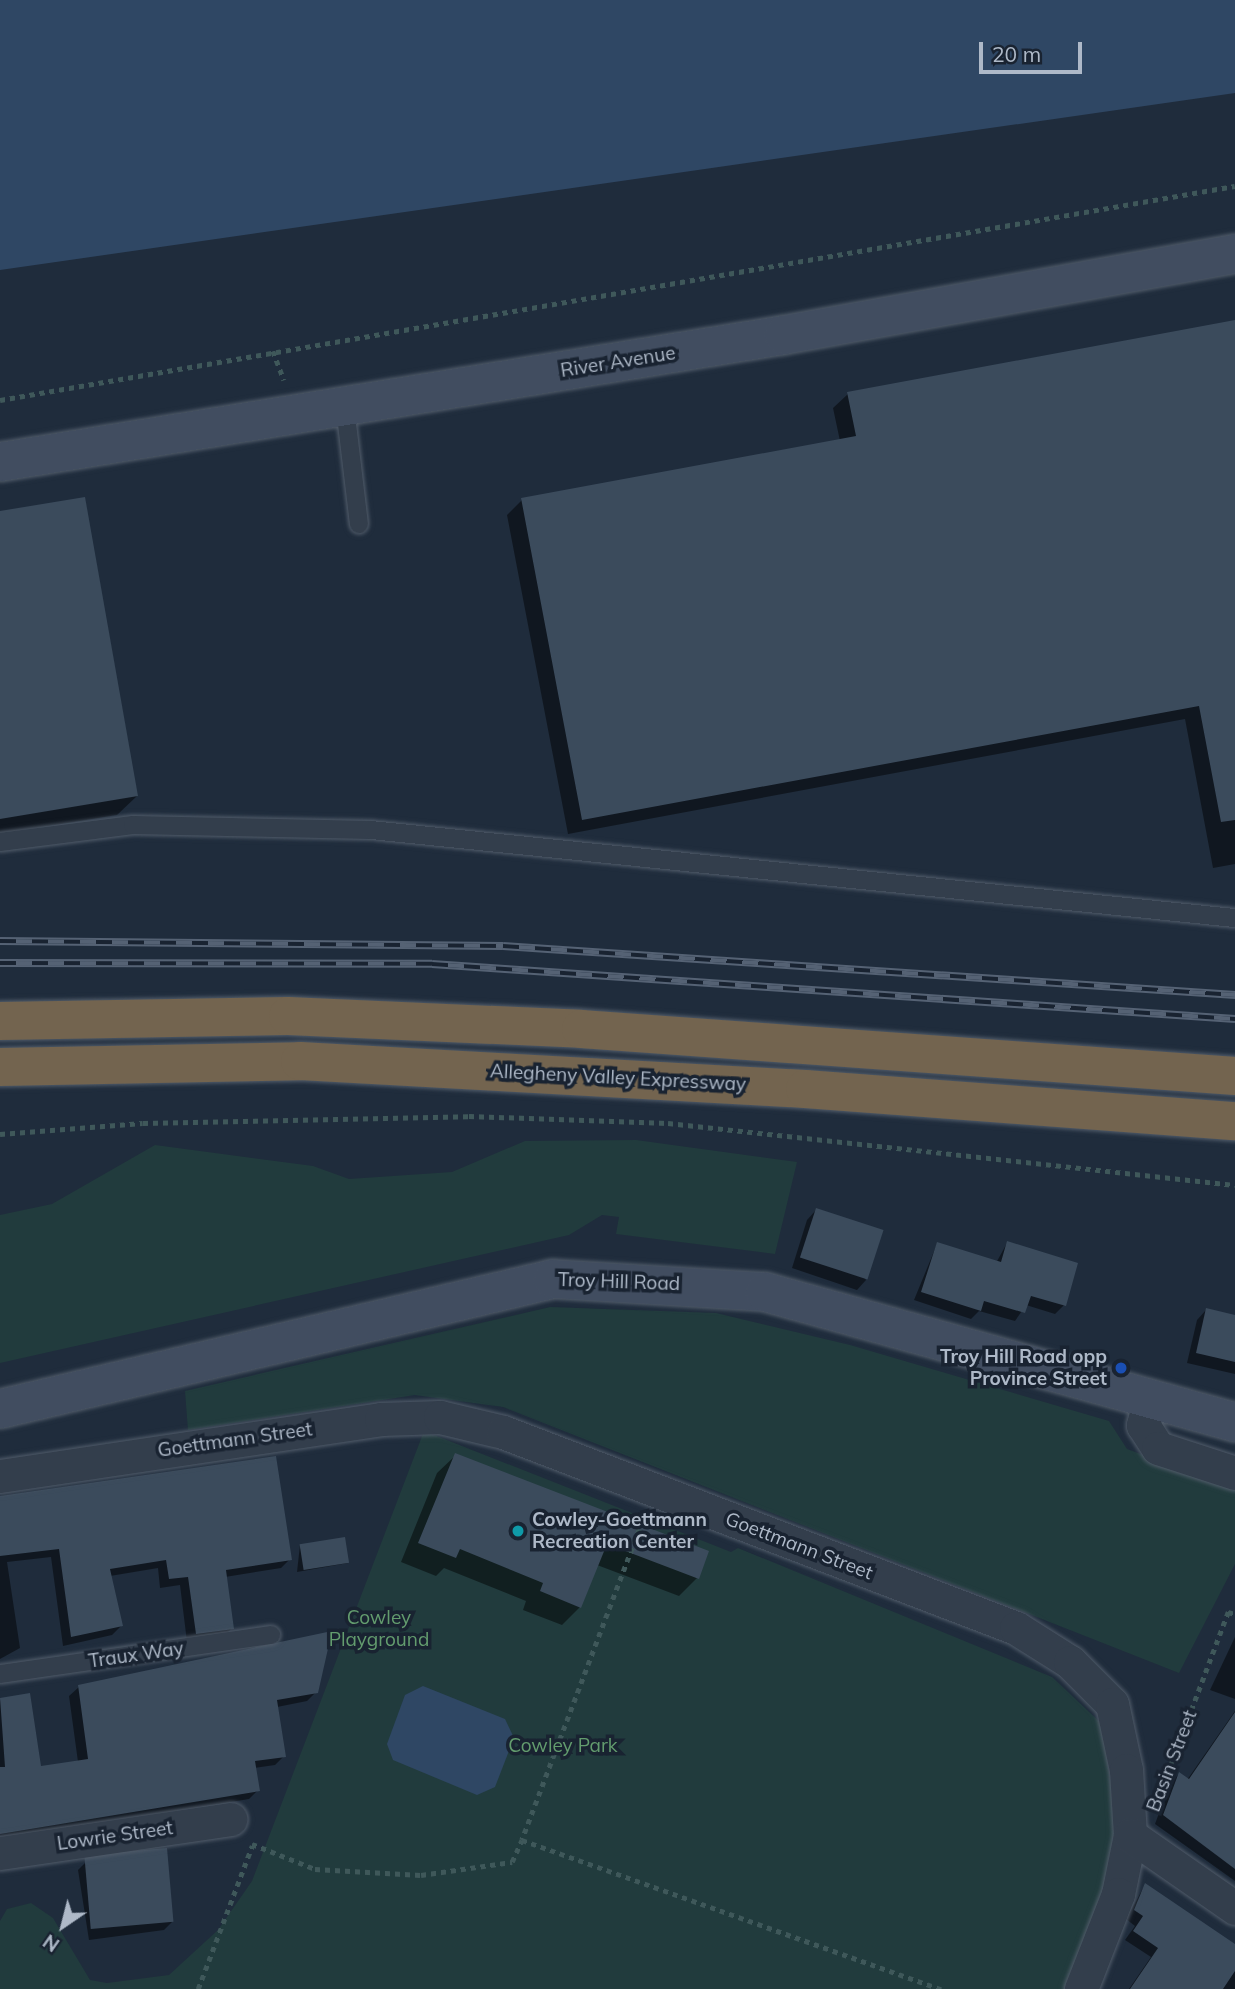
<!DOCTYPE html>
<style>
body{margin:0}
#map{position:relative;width:1235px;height:1989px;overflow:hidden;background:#1f2c3c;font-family:Mulish,sans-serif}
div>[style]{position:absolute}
.green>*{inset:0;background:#213b3d}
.water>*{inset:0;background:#2f4764}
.shadow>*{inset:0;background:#0007}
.building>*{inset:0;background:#3b4b5c;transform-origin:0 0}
.path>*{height:4.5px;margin-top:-2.25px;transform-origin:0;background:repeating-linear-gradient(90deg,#3f585a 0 5px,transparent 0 10px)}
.roads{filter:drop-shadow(0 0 2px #515c6a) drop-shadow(0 0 2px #515c6a)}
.lane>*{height:18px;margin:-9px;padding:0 9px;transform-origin:9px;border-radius:9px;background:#333e4c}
.street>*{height:33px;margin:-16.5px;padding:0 16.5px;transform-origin:16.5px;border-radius:16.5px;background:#333e4c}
.secondary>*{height:38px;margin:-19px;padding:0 19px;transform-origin:19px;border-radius:19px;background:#414d60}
.highway>*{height:38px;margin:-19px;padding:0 19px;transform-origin:19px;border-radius:19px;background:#73644f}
.rail>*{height:8px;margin-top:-4px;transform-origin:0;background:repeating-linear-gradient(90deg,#192331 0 16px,#556274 0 32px);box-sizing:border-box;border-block:2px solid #556274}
.dots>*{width:19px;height:19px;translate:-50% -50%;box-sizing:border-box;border:4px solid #192331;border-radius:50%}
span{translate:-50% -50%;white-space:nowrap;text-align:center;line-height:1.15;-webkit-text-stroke:7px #192331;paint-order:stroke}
.street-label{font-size:19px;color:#aeb9c8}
.poi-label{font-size:19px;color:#aeb9c8;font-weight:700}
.right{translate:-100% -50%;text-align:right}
.left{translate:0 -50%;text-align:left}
.park-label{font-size:19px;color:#639c6e}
.north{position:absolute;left:28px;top:1891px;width:70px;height:70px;-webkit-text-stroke:5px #192331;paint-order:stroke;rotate:215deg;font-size:19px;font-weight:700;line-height:28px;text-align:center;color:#aeb9c8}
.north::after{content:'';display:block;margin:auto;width:24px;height:32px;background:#aeb9c8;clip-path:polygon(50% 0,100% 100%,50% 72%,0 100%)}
.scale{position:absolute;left:979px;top:42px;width:103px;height:32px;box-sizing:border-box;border:4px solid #aeb9c8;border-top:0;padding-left:9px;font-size:21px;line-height:24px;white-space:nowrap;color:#aeb9c8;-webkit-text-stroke:5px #192331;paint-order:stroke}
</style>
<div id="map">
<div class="green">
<div style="clip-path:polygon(636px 1140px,797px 1162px,775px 1254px,616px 1234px,619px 1217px,602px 1215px,569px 1235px,0 1363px,0 1215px,52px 1204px,155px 1145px,313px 1166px,349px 1179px,452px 1172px,525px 1141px)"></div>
<div style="clip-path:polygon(550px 1307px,716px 1313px,850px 1345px,1109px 1421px,1127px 1449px,1235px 1489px,1235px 1564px,1179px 1673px,503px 1407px,415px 1395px,188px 1430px,185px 1391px)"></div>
<div style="clip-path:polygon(424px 1431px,731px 1552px,738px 1548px,1052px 1677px,1102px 1724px,1116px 1819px,1107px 1896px,1066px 1989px,0 1989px,0 1921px,7px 1909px,31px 1903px,53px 1918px,90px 1980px,107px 1983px,169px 1975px,218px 1930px,252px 1881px)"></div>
</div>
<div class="water">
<div style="clip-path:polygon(0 0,1235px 0,1235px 93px,0 270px)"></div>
<div style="clip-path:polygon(423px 1686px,505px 1719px,514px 1738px,495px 1787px,477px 1795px,393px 1760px,387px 1744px,405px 1695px)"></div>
</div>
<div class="shadow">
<div style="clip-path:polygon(1235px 322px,1235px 864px,1213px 868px,1185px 719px,568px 834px,507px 515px,522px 500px,840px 441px,833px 408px,848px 394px)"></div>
<div style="clip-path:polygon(0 513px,137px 796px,117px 815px,0 834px)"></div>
<div style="clip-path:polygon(816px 1210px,866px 1280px,857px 1290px,792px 1268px,807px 1220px)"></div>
<div style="clip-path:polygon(1007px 1243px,1064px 1305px,1055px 1314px,1026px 1305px,1015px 1321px,979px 1311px,971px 1319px,914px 1300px,937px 1244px,996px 1263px)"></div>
<div style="clip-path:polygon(1206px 1310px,1235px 1317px,1235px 1374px,1187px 1363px,1197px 1320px)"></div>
<div style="clip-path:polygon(456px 1455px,697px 1578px,679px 1596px,597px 1565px,580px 1607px,562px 1625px,523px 1610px,526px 1601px,444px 1568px,436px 1576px,401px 1562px,437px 1473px)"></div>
<div style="clip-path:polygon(0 1506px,290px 1559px,281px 1568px,225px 1577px,232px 1628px,223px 1637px,187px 1642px,180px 1585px,160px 1588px,158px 1568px,110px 1576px,121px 1626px,112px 1635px,63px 1646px,51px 1557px,7px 1562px,20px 1648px,0 1659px)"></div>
<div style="clip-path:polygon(300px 1545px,348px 1563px,297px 1572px)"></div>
<div style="clip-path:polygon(1235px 1637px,1235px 1699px,1210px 1690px)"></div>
<div style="clip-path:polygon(79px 1687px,316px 1692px,307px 1701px,277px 1707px,284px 1756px,275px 1765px,254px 1768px,258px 1790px,249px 1799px,0 1840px,0 1700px,28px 1696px,40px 1768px,78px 1762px,69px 1696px)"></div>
<div style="clip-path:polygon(1235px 1711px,1235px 1881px,1155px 1824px,1170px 1783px,1179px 1774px,1187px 1780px)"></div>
<div style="clip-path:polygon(86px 1862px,172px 1922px,164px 1930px,89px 1940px,78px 1870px)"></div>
<div style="clip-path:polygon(1145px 1885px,1235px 1948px,1235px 1989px,1129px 1989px,1151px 1957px,1125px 1940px,1135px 1926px,1126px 1919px)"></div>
</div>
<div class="building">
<div style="clip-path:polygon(1235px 320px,1235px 820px,1221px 822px,1199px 706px,582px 820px,521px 498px,856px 436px,847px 392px)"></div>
<div style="clip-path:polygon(85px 497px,138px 796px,0 819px,0 511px)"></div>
<div style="left:816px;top:1208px;width:71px;height:52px;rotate:18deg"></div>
<div style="clip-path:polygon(1007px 1241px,1078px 1263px,1066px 1306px,1031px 1296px,1025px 1313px,984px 1301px,981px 1311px,921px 1292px,937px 1242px,1001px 1262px)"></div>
<div style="clip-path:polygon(1206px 1308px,1235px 1315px,1235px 1362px,1196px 1353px)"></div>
<div style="clip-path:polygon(455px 1453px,709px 1551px,699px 1579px,607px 1544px,581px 1608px,540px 1591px,543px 1583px,460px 1549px,456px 1558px,418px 1543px)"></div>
<div style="clip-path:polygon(276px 1456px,292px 1560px,226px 1570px,234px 1629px,196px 1634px,188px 1577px,169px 1579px,166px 1560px,110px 1569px,123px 1626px,71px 1637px,59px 1549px,0 1556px,0 1496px)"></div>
<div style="left:345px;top:1537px;width:26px;height:46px;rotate:81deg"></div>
<div style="clip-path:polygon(332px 1631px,318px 1693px,277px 1700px,286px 1757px,255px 1761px,260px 1791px,0 1834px,0 1767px,5px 1767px,0 1698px,30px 1693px,41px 1766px,88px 1759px,78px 1685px)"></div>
<div style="clip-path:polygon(1235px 1712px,1235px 1869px,1163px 1815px,1179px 1772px,1189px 1779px)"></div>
<div style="left:167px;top:1848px;width:74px;height:83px;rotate:85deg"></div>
<div style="clip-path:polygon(1145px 1883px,1235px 1944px,1235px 1971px,1223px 1989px,1130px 1989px,1158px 1948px,1133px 1931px,1143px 1916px,1134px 1910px)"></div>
</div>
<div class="path">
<div style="left:273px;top:351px;width:31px;rotate:69deg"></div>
<div style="left:0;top:400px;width:1253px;rotate:-9.83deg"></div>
<div style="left:0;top:1134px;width:143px;rotate:-4.4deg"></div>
<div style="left:143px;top:1123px;width:326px;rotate:-1.2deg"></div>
<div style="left:469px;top:1116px;width:199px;rotate:2deg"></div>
<div style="left:668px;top:1123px;width:570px;rotate:6.24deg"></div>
<div style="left:643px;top:1520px;width:342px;rotate:110.7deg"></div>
<div style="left:522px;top:1840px;width:445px;rotate:19.6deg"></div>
<div style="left:1163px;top:1785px;width:185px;rotate:-69.4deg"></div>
<div style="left:1228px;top:1612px;width:7px;rotate:16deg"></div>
<div style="left:252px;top:1844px;width:68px;rotate:21.6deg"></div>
<div style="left:315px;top:1869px;width:106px;rotate:3.2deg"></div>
<div style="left:421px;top:1875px;width:92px;rotate:-8.1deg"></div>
<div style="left:512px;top:1862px;width:24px;rotate:-66deg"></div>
<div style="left:198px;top:1989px;width:153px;rotate:-69.3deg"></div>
</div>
<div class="roads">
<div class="lane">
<div style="left:345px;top:407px;width:118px;rotate:83.2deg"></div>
<div style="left:0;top:842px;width:134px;rotate:-7.3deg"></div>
<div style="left:133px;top:825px;width:238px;rotate:1.2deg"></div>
<div style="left:371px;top:830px;width:868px;rotate:5.82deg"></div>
<div style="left:0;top:1674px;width:274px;rotate:-8.2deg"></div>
</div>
<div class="street">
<div style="left:1150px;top:1397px;width:29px;rotate:104deg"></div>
<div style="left:1143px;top:1425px;width:27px;rotate:57deg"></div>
<div style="left:1158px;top:1448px;width:81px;rotate:18deg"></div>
<div style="left:0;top:1476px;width:385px;rotate:-8.5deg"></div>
<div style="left:381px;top:1419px;width:59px;rotate:-1.9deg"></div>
<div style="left:440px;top:1417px;width:65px;rotate:13.4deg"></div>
<div style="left:503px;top:1432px;width:549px;rotate:20.91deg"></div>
<div style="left:1016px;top:1628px;width:64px;rotate:32.2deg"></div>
<div style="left:1070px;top:1662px;width:59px;rotate:45deg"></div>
<div style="left:1112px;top:1704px;width:67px;rotate:78deg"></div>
<div style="left:1126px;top:1770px;width:65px;rotate:86.5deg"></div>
<div style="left:1130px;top:1835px;width:60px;rotate:101.5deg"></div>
<div style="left:1118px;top:1894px;width:102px;rotate:111.3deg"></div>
<div style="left:1130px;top:1835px;width:128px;rotate:34.8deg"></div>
<div style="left:0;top:1853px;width:233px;rotate:-8.4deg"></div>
</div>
<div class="secondary">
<div style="left:0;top:462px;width:794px;rotate:-9.2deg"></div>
<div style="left:784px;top:335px;width:458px;rotate:-10.2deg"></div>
<div style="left:0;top:1409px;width:568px;rotate:-13.23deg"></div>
<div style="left:553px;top:1279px;width:212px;rotate:3.5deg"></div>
<div style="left:765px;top:1292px;width:488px;rotate:15.5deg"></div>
</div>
<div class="highway">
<div style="left:0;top:1021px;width:288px;rotate:-1deg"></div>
<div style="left:288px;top:1016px;width:293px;rotate:2.5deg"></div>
<div style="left:581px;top:1029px;width:656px;rotate:4.11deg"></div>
<div style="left:0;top:1067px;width:300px;rotate:-1.1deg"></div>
<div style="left:300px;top:1061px;width:506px;rotate:3.17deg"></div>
<div style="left:805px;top:1089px;width:431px;rotate:4.3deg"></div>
</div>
</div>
<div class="rail">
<div style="left:0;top:941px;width:503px;rotate:0.57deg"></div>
<div style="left:503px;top:946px;width:734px;rotate:3.83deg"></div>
<div style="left:0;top:963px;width:432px;rotate:0.1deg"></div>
<div style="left:432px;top:964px;width:805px;rotate:3.92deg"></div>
</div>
<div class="dots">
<div style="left:1121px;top:1368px;background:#1a4fb4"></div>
<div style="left:518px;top:1531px;background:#0f9aa8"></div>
</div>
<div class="street-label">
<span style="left:618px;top:362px;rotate:-9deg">River Avenue</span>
<span style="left:618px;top:1078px;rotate:3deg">Allegheny Valley Expressway</span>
<span style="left:619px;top:1282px;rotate:2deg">Troy Hill Road</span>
<span style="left:235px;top:1440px;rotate:-8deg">Goettmann Street</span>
<span style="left:799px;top:1546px;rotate:21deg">Goettmann Street</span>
<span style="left:136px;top:1655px;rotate:-8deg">Traux Way</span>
<span style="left:1172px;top:1761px;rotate:-69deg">Basin Street</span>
<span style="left:115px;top:1836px;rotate:-8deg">Lowrie Street</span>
</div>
<div class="poi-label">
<span class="right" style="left:1107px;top:1368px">Troy Hill Road opp<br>Province Street</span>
<span class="left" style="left:532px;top:1531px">Cowley-Goettmann<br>Recreation Center</span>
</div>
<div class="park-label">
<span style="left:379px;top:1629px">Cowley<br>Playground</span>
<span style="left:563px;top:1746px">Cowley Park</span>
</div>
<div class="north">N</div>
<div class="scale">20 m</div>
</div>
